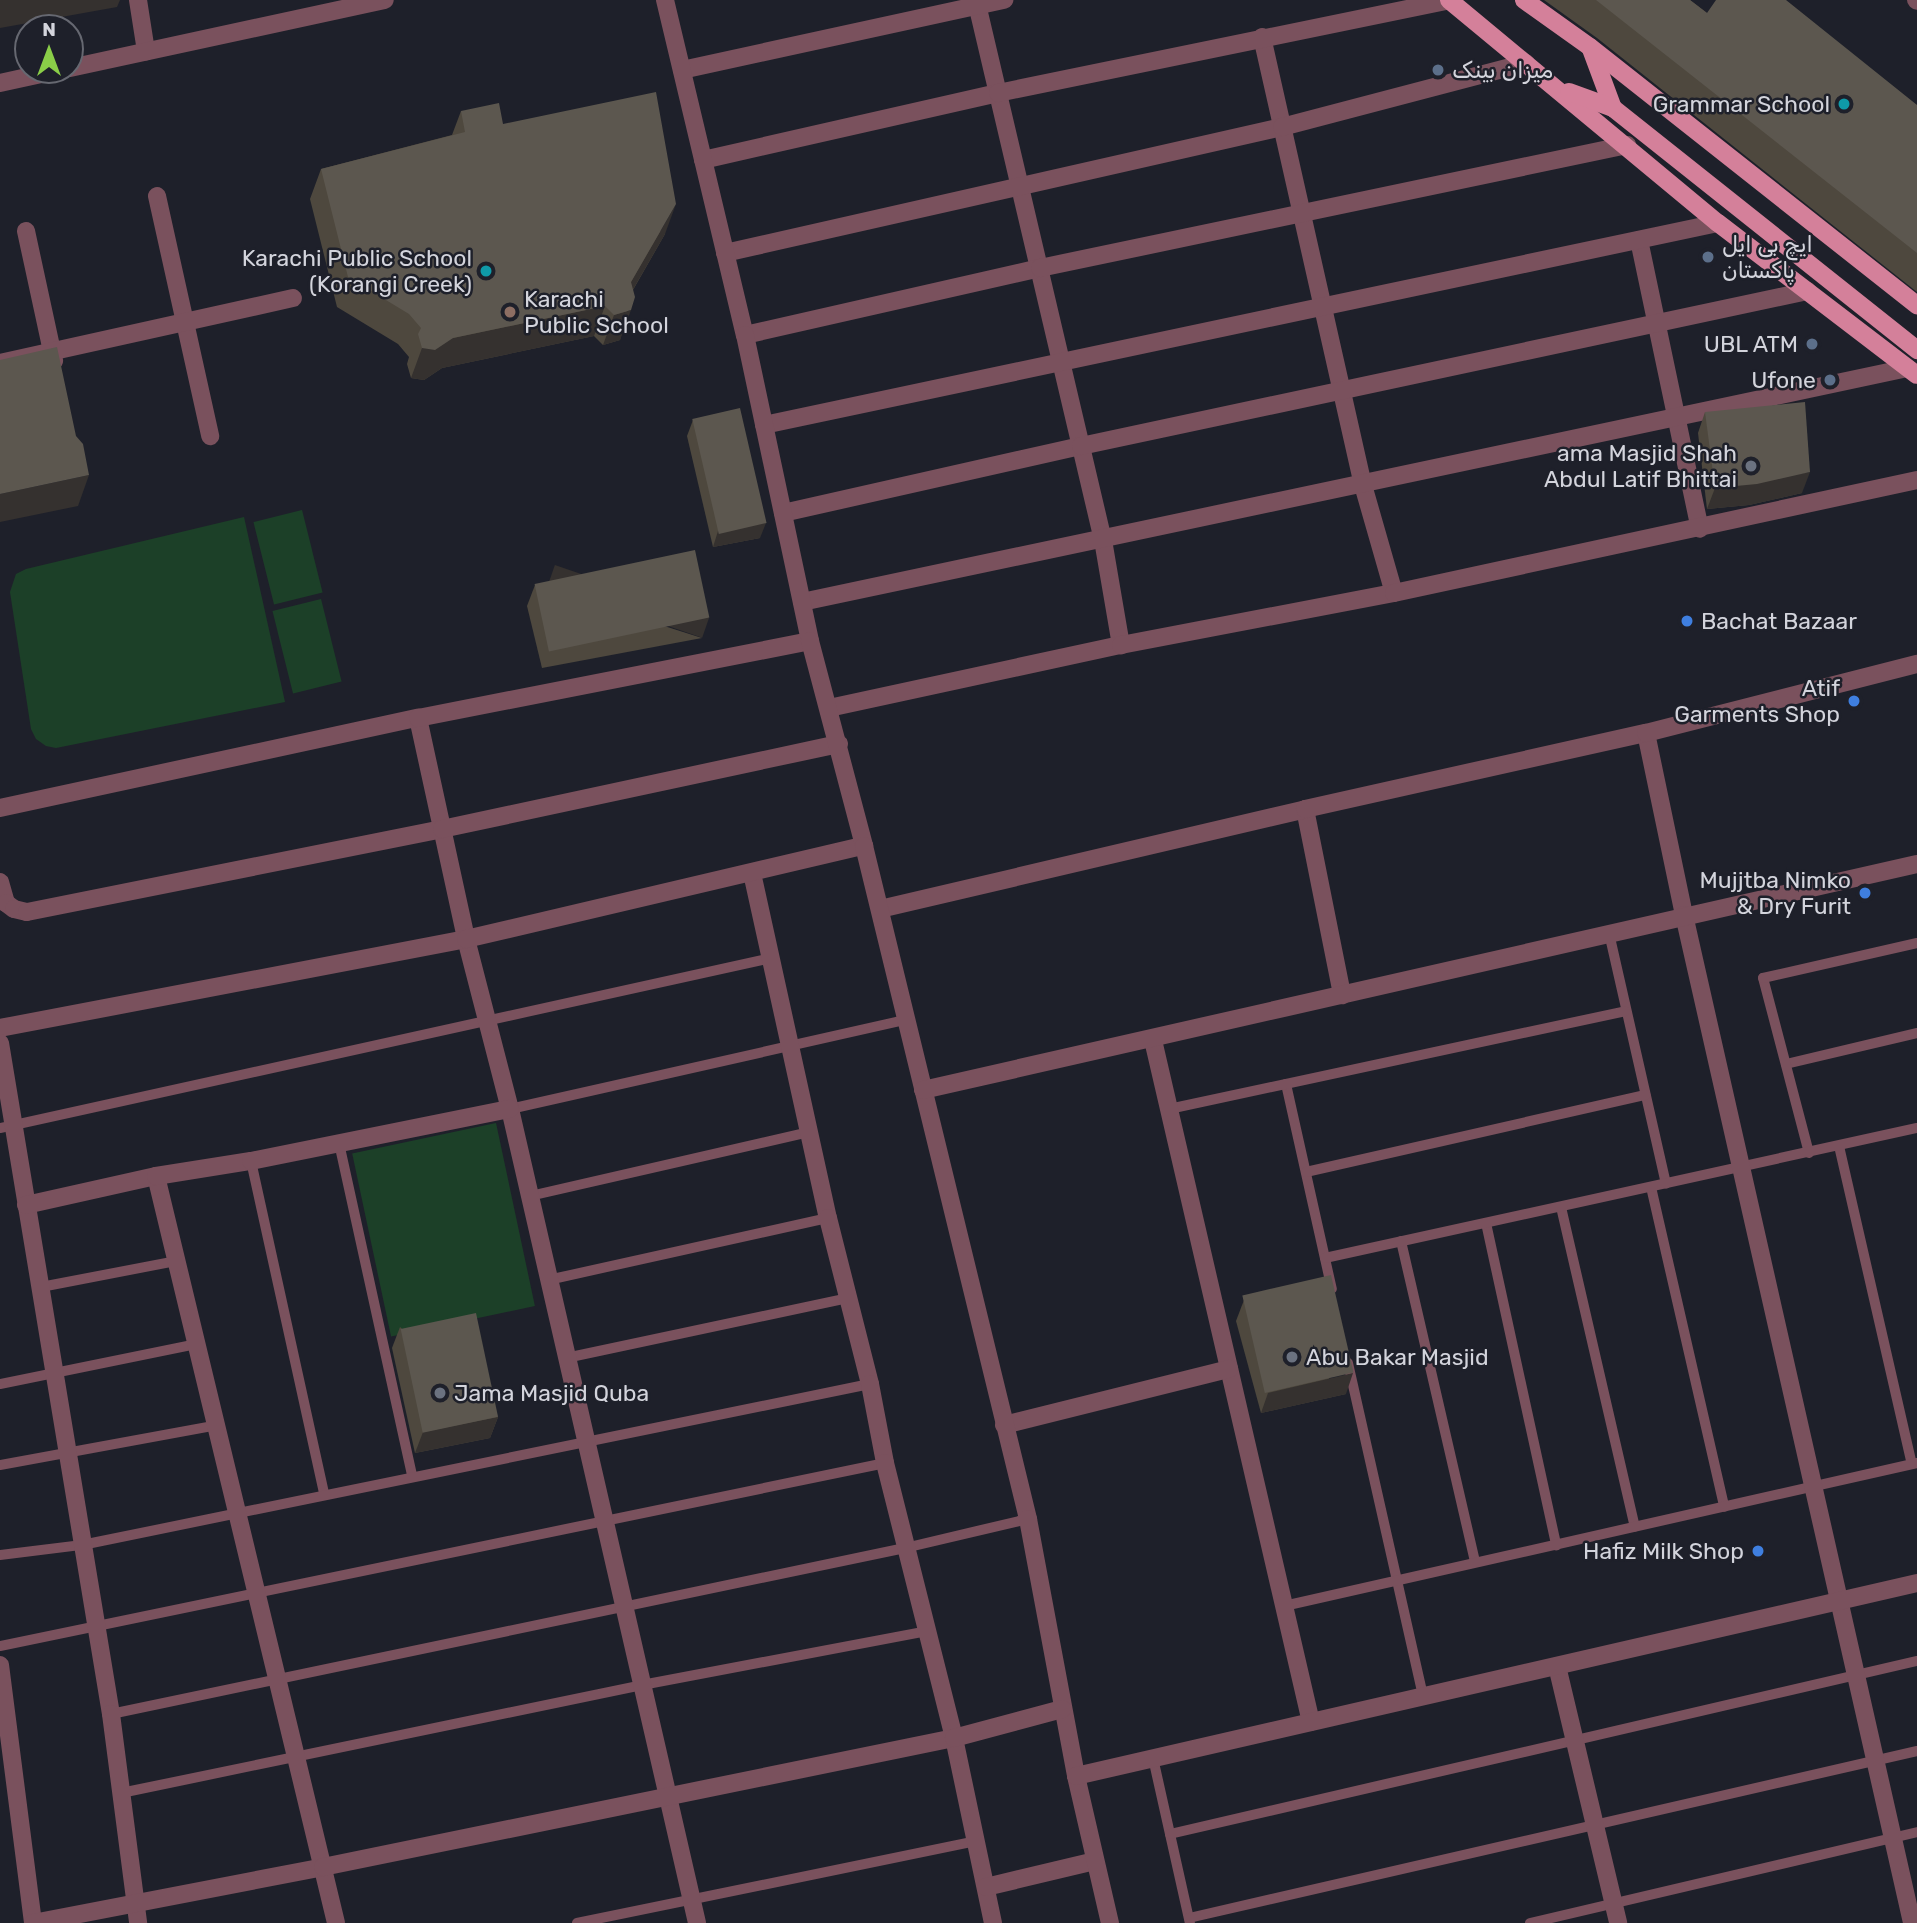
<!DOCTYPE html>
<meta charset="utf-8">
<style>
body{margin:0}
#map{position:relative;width:1917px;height:1923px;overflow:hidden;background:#1e202a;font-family:Rubik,Cairo,sans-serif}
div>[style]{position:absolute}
.green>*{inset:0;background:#1c4028;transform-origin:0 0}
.service>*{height:10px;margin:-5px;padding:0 5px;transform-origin:5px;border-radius:5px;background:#7a515d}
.minor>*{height:18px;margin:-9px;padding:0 9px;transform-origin:9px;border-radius:9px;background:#7a515d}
.tertiary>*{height:18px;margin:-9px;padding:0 9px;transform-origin:9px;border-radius:9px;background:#7a515d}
.primary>*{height:18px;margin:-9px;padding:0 9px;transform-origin:9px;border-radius:9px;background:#d4809a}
.wall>*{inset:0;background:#4e483e}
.shaded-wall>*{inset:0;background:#35312f;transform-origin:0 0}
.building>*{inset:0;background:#5c574f;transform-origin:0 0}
.dots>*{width:19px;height:19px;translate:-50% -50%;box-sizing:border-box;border:4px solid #1e202a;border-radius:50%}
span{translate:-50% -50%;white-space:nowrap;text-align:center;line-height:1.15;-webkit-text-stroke:5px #1e202a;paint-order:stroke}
.poi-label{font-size:23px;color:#d3d4dc}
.left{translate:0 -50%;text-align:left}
.right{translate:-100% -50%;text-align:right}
.north{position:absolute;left:14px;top:14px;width:70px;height:70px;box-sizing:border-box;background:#1e202a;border:2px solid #666871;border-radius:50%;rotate:0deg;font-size:19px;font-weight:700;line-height:28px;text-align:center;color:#d3d4dc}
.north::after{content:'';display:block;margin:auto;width:24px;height:32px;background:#8ace48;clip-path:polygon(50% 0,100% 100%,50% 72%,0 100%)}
</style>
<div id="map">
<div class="green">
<div style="left:302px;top:510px;width:85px;height:50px;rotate:76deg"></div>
<div style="clip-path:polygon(244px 517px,285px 702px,56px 748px,46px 746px,36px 739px,31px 729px,10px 592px,16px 574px,26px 569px)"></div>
<div style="left:321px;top:599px;width:85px;height:50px;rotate:76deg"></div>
<div style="left:496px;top:1123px;width:187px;height:147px;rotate:78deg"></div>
</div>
<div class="service">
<div style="left:1609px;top:933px;width:257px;rotate:77.2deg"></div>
<div style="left:1786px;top:1064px;width:135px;rotate:-13.3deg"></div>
<div style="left:1286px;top:1084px;width:210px;rotate:77.4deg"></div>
<div style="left:510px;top:1109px;width:406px;rotate:-12.7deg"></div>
<div style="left:1169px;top:1109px;width:466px;rotate:-12.1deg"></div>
<div style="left:0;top:1128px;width:790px;rotate:-12.43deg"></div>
<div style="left:339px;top:1143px;width:341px;rotate:77.6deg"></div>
<div style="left:1839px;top:1146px;width:326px;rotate:77.1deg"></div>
<div style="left:1809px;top:1153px;width:181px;rotate:-104.7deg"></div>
<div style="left:1763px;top:978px;width:158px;rotate:-12.8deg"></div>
<div style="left:251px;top:1161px;width:341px;rotate:77.6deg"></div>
<div style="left:1306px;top:1172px;width:348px;rotate:-12.8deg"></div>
<div style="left:1651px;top:1187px;width:328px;rotate:77.1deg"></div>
<div style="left:530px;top:1196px;width:287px;rotate:-12.9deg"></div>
<div style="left:1561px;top:1207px;width:328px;rotate:77deg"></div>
<div style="left:1486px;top:1223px;width:330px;rotate:77.7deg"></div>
<div style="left:1401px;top:1241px;width:329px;rotate:77deg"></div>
<div style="left:1325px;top:1258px;width:606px;rotate:-12.39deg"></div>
<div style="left:548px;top:1280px;width:287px;rotate:-12.5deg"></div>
<div style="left:41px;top:1287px;width:137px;rotate:-10.9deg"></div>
<div style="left:566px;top:1358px;width:288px;rotate:-12deg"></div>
<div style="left:1348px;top:1363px;width:342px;rotate:77.3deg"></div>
<div style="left:0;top:1384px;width:200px;rotate:-11.5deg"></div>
<div style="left:0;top:1465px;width:221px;rotate:-10.4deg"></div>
<div style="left:0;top:1555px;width:83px;rotate:-7deg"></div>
<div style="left:82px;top:1545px;width:804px;rotate:-11.55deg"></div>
<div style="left:1284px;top:1606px;width:649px;rotate:-12.73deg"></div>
<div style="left:0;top:1646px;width:904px;rotate:-11.68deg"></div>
<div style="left:111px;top:1714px;width:811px;rotate:-11.81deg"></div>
<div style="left:905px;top:1548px;width:126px;rotate:-13.3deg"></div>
<div style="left:1153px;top:1758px;width:169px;rotate:77.4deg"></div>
<div style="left:121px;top:1793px;width:532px;rotate:-11.71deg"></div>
<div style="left:642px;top:1685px;width:290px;rotate:-10.7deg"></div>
<div style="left:1170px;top:1834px;width:767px;rotate:-13.04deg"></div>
<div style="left:1189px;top:1918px;width:747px;rotate:-12.92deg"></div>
<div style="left:577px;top:1923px;width:407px;rotate:-11.6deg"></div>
<div style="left:1530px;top:1923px;width:398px;rotate:-13.2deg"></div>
</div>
<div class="minor">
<div style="left:138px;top:0;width:52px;rotate:81.1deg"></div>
<div style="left:976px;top:0;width:555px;rotate:76.77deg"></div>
<div style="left:1103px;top:540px;width:107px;rotate:80.3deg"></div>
<div style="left:1916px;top:0;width:1px;rotate:45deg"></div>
<div style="left:1262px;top:37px;width:459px;rotate:77.3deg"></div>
<div style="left:1363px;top:485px;width:112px;rotate:74deg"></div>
<div style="left:682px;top:70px;width:330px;rotate:-12.3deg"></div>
<div style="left:703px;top:160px;width:303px;rotate:-12.8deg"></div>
<div style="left:998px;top:93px;width:461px;rotate:-11.6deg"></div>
<div style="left:157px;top:196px;width:246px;rotate:77.5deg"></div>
<div style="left:26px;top:231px;width:133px;rotate:77.8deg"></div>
<div style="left:1639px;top:240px;width:295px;rotate:78.1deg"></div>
<div style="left:725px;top:253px;width:571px;rotate:-12.75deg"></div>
<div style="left:1282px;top:127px;width:252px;rotate:-14.7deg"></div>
<div style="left:745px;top:335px;width:303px;rotate:-12.8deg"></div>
<div style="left:1040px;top:268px;width:600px;rotate:-11.83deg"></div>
<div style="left:0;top:363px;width:300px;rotate:-12.5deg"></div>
<div style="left:764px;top:425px;width:975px;rotate:-11.96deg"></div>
<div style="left:783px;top:513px;width:305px;rotate:-12.7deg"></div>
<div style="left:1081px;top:446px;width:743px;rotate:-12.04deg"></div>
<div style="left:802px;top:602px;width:1130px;rotate:-11.95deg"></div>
<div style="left:829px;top:708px;width:299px;rotate:-12.2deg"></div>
<div style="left:1121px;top:645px;width:278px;rotate:-10.8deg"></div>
<div style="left:1394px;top:593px;width:535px;rotate:-12.19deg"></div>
<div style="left:418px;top:718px;width:226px;rotate:77.7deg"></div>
<div style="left:466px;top:939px;width:176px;rotate:75.5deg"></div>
<div style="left:510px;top:1109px;width:835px;rotate:77.06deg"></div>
<div style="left:1646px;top:733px;width:186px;rotate:78.2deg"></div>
<div style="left:0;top:808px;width:428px;rotate:-12.2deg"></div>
<div style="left:418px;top:718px;width:399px;rotate:-11.1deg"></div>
<div style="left:1305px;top:809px;width:190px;rotate:78.7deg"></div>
<div style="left:752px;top:873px;width:353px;rotate:77.6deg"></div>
<div style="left:828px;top:1218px;width:171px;rotate:75.8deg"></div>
<div style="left:870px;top:1384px;width:80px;rotate:79.2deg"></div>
<div style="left:885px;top:1463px;width:284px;rotate:75.9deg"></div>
<div style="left:954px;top:1738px;width:189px;rotate:78.1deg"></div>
<div style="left:0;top:882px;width:22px;rotate:74deg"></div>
<div style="left:6px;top:903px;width:10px;rotate:37deg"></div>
<div style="left:14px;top:909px;width:13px;rotate:13deg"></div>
<div style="left:27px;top:912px;width:423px;rotate:-11.3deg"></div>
<div style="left:442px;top:829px;width:406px;rotate:-12.1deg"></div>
<div style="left:880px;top:909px;width:437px;rotate:-13.2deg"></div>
<div style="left:1305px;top:809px;width:349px;rotate:-12.6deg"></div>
<div style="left:1646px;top:733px;width:280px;rotate:-14.3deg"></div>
<div style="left:0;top:1028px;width:474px;rotate:-10.8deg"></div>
<div style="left:466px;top:939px;width:409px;rotate:-13.2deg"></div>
<div style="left:1153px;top:1040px;width:700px;rotate:76.96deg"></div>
<div style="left:0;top:1043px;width:680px;rotate:80.61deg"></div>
<div style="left:111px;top:1714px;width:211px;rotate:82.6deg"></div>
<div style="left:156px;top:1176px;width:768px;rotate:76.45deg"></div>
<div style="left:26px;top:1205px;width:133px;rotate:-12.6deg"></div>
<div style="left:156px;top:1176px;width:96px;rotate:-9deg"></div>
<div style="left:251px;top:1161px;width:264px;rotate:-11.4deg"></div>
<div style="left:1004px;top:1425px;width:232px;rotate:-14deg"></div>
<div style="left:1557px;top:1666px;width:264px;rotate:76.6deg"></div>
<div style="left:986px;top:1887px;width:112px;rotate:-13.4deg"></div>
</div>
<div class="tertiary">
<div style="left:665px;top:0;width:344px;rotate:76.6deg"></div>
<div style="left:745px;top:335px;width:313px;rotate:78deg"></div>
<div style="left:810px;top:641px;width:212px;rotate:75.2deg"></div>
<div style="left:864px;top:846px;width:693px;rotate:76.3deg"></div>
<div style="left:1028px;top:1519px;width:261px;rotate:79.4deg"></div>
<div style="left:1076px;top:1776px;width:151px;rotate:77deg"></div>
<div style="left:70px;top:68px;width:322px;rotate:-12.2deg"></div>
<div style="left:0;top:83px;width:60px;rotate:-12.4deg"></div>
<div style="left:1684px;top:915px;width:1033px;rotate:77.25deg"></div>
<div style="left:923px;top:1090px;width:1019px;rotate:-12.81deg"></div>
<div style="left:0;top:1665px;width:260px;rotate:82.7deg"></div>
<div style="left:1076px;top:1776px;width:863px;rotate:-12.92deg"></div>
<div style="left:33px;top:1923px;width:295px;rotate:-10.9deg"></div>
<div style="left:323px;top:1867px;width:644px;rotate:-11.55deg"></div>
<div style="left:954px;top:1738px;width:112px;rotate:-15deg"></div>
</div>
<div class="primary">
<div style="left:1449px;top:0;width:349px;rotate:39.7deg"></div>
<div style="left:1718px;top:223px;width:250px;rotate:37.4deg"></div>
<div style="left:1524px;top:0;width:81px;rotate:35.5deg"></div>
<div style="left:1590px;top:47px;width:417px;rotate:38.3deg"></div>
<div style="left:1591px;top:49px;width:63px;rotate:69.6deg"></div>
<div style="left:1569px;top:92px;width:47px;rotate:20deg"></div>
<div style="left:1613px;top:108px;width:389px;rotate:38.5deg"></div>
</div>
<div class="wall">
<div style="clip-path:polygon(1544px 0,1690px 0,1707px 13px,1917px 105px,1917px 292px,1597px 38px)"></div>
<div style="clip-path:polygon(461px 111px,503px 124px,665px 234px,633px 290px,620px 340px,603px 345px,594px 336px,442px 368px,424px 380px,411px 378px,407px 364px,409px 357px,398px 344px,337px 307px,310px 199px,321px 169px,452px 135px)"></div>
<div style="clip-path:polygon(1705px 412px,1802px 493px,1749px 505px,1707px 509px,1698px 433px)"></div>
<div style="clip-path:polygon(693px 420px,760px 538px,713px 547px,687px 436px)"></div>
<div style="clip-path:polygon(535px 585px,702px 638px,542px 668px,527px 606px)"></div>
<div style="clip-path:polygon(1244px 1300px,1346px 1394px,1261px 1413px,1236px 1321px)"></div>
<div style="clip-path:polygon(400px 1327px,498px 1417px,490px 1438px,415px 1453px,392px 1348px)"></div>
</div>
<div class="shaded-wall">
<div style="clip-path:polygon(0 0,120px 0,117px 7px,0 28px)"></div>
<div style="clip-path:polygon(676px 204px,665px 234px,620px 312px,631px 282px)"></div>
<div style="clip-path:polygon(605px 306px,594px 336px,442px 368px,424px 380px,411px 378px,422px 348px,453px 338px)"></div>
<div style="clip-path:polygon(631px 310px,620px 340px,603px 345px,614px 315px)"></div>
<div style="clip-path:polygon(1810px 472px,1802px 493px,1749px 505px,1707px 509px,1715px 488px)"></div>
<div style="clip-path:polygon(89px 475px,78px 506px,0 522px,0 494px)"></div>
<div style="clip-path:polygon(766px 523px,760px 538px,713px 547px,718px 531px)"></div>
<div style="left:709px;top:618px;width:21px;height:163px;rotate:109deg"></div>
<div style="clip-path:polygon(1353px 1373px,1346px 1394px,1261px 1413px,1268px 1393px)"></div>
<div style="clip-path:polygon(498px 1417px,490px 1438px,415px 1453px,423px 1432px)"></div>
</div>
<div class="building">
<div style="clip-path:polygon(1596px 0,1690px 0,1707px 13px,1716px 0,1786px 0,1917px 105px,1917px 253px)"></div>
<div style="clip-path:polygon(656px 92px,676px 204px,631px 282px,635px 297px,631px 310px,614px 315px,605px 306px,453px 338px,435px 350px,422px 348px,418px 334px,421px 328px,409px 314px,348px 277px,321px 169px,465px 132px,461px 111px,499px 103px,503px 124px)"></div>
<div style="clip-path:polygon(57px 347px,76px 436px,83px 444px,89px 475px,0 494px,0 360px)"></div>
<div style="clip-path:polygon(1805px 402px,1810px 472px,1757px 484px,1715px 488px,1705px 412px)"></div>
<div style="left:740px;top:408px;width:118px;height:49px;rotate:77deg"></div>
<div style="left:695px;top:550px;width:69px;height:164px;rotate:78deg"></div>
<div style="left:1331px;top:1275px;width:100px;height:91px;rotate:77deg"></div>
<div style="left:476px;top:1313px;width:106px;height:77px;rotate:78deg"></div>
</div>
<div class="dots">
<div style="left:1438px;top:70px;background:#5c6f8a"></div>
<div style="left:1844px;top:104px;background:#0f9aa8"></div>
<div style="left:1708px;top:257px;background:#5c6f8a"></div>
<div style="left:486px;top:271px;background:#0f9aa8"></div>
<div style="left:510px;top:312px;background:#8d6e63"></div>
<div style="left:1812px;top:344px;background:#5c6f8a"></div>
<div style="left:1830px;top:380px;background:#5c6f8a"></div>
<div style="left:1751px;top:466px;background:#6b7280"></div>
<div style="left:1687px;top:621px;background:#3f7fe0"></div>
<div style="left:1854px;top:701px;background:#3f7fe0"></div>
<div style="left:1865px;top:893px;background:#3f7fe0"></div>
<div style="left:1292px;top:1357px;background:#6b7280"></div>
<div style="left:440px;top:1393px;background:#6b7280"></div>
<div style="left:1758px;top:1551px;background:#3f7fe0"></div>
</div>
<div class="poi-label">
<span class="left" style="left:1452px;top:70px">میزان بینک</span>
<span class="right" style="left:1830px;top:104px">Grammar School</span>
<span class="left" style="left:1722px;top:257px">ایچ بی ایل<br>پاکستان</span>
<span class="right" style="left:472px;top:271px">Karachi Public School<br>(Korangi Creek)</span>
<span class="left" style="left:524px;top:312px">Karachi<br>Public School</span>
<span class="right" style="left:1798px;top:344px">UBL ATM</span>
<span class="right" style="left:1816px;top:380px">Ufone</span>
<span class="right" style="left:1737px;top:466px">ama Masjid Shah<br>Abdul Latif Bhittai</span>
<span class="left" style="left:1701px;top:621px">Bachat Bazaar</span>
<span class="right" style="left:1840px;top:701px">Atif<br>Garments Shop</span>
<span class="right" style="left:1851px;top:893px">Mujjtba Nimko<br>&amp; Dry Furit</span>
<span class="left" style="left:1306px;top:1357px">Abu Bakar Masjid</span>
<span class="left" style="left:454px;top:1393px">Jama Masjid Quba</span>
<span class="right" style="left:1744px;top:1551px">Hafiz Milk Shop</span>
</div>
<div class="north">N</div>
</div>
